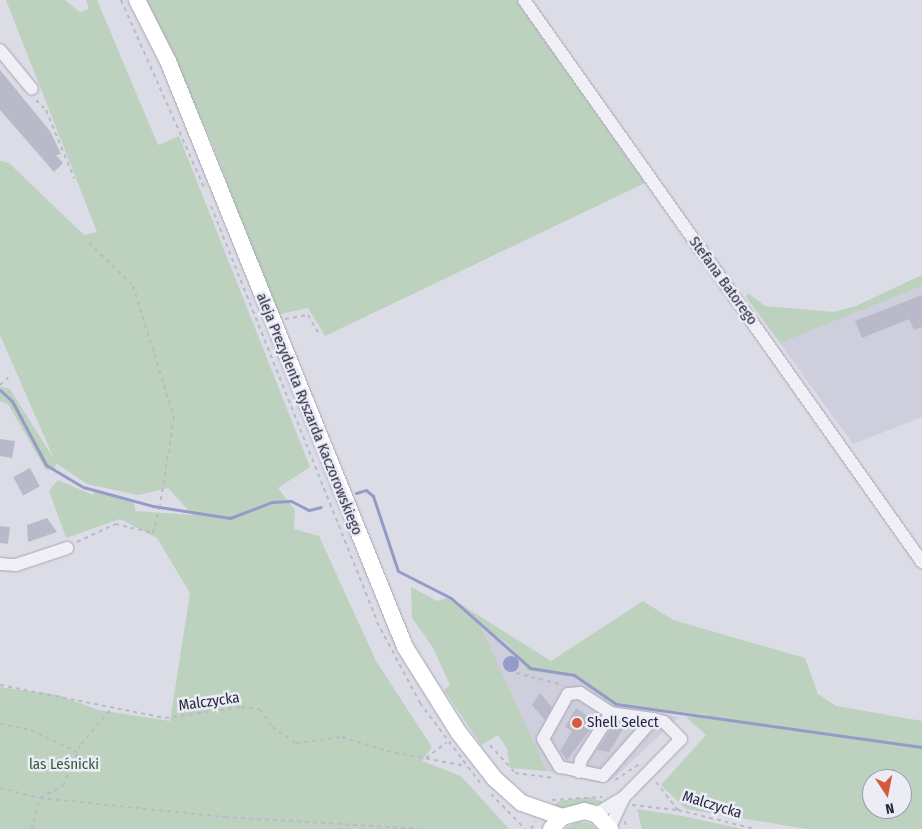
<!DOCTYPE html>
<meta charset="utf-8">
<style>
body{margin:0}
#map{position:relative;width:922px;height:829px;overflow:hidden;background:#dcdce7;font-family:"Fira Sans Condensed",sans-serif}
div>[style]{position:absolute}
.built>*{inset:0;background:#cecedc}
.green>*{inset:0;background:#bdd1bf}
.water>*{inset:0;background:#959bc9}
.round{border-radius:50%}
.stream>*{height:3px;margin:-1.5px;padding:0 1.5px;transform-origin:1.5px;border-radius:1.5px;background:#959bc9}
.building>*{inset:0;background:#b9b9ca;transform-origin:0 0}
.path>*{height:2px;margin-top:-1px;transform-origin:0;background:repeating-linear-gradient(90deg,#babac5 0 4px,transparent 0 8px)}
.roads{filter:drop-shadow(0 0 1px #a5a5b4) drop-shadow(0 0 1px #a5a5b4)}
.minor>*{height:12px;margin:-6px;padding:0 6px;transform-origin:6px;border-radius:6px;background:#efeff5}
.major>*{height:16px;margin:-8px;padding:0 8px;transform-origin:8px;border-radius:8px;background:#fff}
.dots>*{width:14px;height:14px;translate:-50% -50%;box-sizing:border-box;border:2px solid #ebecf5;border-radius:50%}
span{translate:-50% -50%;white-space:nowrap;text-align:center;line-height:1.15;-webkit-text-stroke:5px #ebecf5;paint-order:stroke}
.street-label{font-size:15px;color:#25253e}
.poi-label{font-size:15px;color:#25253e}
.left{translate:0 -50%;text-align:left}
.park-label{font-size:15px;color:#325a39}
.north{position:absolute;left:862px;top:769px;width:50px;height:50px;box-sizing:border-box;background:#ebecf5;border:1px solid #9c9cac;border-radius:50%;rotate:169deg;font-size:14px;font-weight:700;line-height:20px;text-align:center;color:#25253e}
.north::after{content:'';display:block;margin:auto;width:18px;height:22px;background:#d45a3a;clip-path:polygon(50% 0,100% 100%,50% 72%,0 100%)}
</style>
<div id="map">
<div class="built">
<div style="clip-path:polygon(922px 286px,922px 417px,853px 444px,780px 343px)"></div>
<div style="clip-path:polygon(479px 624px,508px 644px,527px 671px,573px 677px,614px 705px,679px 717px,613px 779px,600px 783px,547px 771px)"></div>
</div>
<div class="green">
<div style="clip-path:polygon(6px 0,65px 0,80px 12px,89px 9px,86px 0,97px 0,158px 145px,179px 136px,310px 467px,278px 488px,295px 510px,294px 529px,319px 536px,376px 661px,432px 747px,422px 761px,461px 776px,509px 829px,0 829px,0 687px,58px 695px,99px 710px,170px 721px,190px 593px,157px 538px,120px 519px,66px 538px,49px 491px,58px 480px,93px 495px,94px 491px,134px 501px,135px 511px,193px 515px,168px 488px,138px 495px,87px 484px,56px 463px,55px 469px,46px 470px,8px 404px,0 401px,0 386px,10px 389px,54px 459px,0 335px,0 161px,9px 163px,84px 235px,97px 232px)"></div>
<div style="clip-path:polygon(145px 0,516px 0,645px 183px,325px 336px,308px 308px,280px 314px,276px 311px,210px 138px)"></div>
<div style="clip-path:polygon(922px 275px,922px 286px,780px 343px,746px 297px,748px 293px,765px 306px,833px 312px,856px 306px)"></div>
<div style="clip-path:polygon(evenodd,411px 587px,437px 601px,449px 597px,551px 661px,643px 601px,673px 620px,805px 658px,818px 694px,836px 706px,922px 721px,922px 829px,807px 829px,686px 809px,661px 785px,706px 735px,686px 717px,710px 715px,614px 705px,573px 677px,527px 671px,508px 644px,480px 625px,547px 771px,510px 768px,507px 749px,498px 735px,481px 745px,444px 690px,450px 685px,432px 646px,412px 618px,411px 587px,872px 779px,902px 779px,902px 809px,872px 809px,872px 779px)"></div>
<div style="clip-path:polygon(589px 797px,606px 803px,549px 809px,559px 801px)"></div>
<div style="clip-path:polygon(637px 809px,683px 816px,742px 829px,642px 829px)"></div>
<div style="clip-path:polygon(578px 822px,589px 823px,597px 829px,564px 829px)"></div>
</div>
<div class="water">
<div class="round" style="left:503px;top:656px;width:16px;height:16px"></div>
</div>
<div class="stream">
<div style="left:0;top:390px;width:16px;rotate:43deg"></div>
<div style="left:12px;top:401px;width:72px;rotate:62deg"></div>
<div style="left:46px;top:465px;width:43px;rotate:30.7deg"></div>
<div style="left:83px;top:487px;width:73px;rotate:15.2deg"></div>
<div style="left:153px;top:506px;width:78px;rotate:8.9deg"></div>
<div style="left:230px;top:518px;width:45px;rotate:-20.9deg"></div>
<div style="left:272px;top:502px;width:19px;rotate:-3deg"></div>
<div style="left:291px;top:501px;width:20px;rotate:27deg"></div>
<div style="left:309px;top:510px;width:12px;rotate:-14deg"></div>
<div style="left:356px;top:493px;width:10px;rotate:-17deg"></div>
<div style="left:366px;top:490px;width:9px;rotate:41deg"></div>
<div style="left:373px;top:496px;width:79px;rotate:71.6deg"></div>
<div style="left:398px;top:571px;width:59px;rotate:27deg"></div>
<div style="left:451px;top:598px;width:106px;rotate:41.5deg"></div>
<div style="left:530px;top:668px;width:45px;rotate:9deg"></div>
<div style="left:574px;top:675px;width:51px;rotate:34.6deg"></div>
<div style="left:616px;top:704px;width:309px;rotate:8deg"></div>
</div>
<div class="building">
<div style="clip-path:polygon(0 70px,50px 131px,61px 154px,56px 155px,63px 163px,54px 172px,0 110px)"></div>
<div style="clip-path:polygon(922px 295px,922px 327px,914px 330px,909px 319px,862px 338px,855px 321px)"></div>
<div style="clip-path:polygon(0 439px,15px 441px,12px 458px,0 456px)"></div>
<div style="left:30px;top:468px;width:21px;height:19px;rotate:62deg"></div>
<div style="clip-path:polygon(47px 518px,57px 532px,28px 542px,27px 525px)"></div>
<div style="clip-path:polygon(0 526px,10px 527px,8px 544px,0 543px)"></div>
<div style="clip-path:polygon(540px 693px,552px 707px,545px 720px,532px 705px)"></div>
<div style="clip-path:polygon(576px 708px,596px 722px,567px 760px,560px 751px,572px 731px,565px 727px)"></div>
<div style="clip-path:polygon(615px 722px,626px 724px,609px 752px,597px 750px)"></div>
</div>
<div class="path">
<div style="left:121px;top:0;width:208px;rotate:66.1deg"></div>
<div style="left:36px;top:100px;width:14px;rotate:45deg"></div>
<div style="left:46px;top:110px;width:74px;rotate:67.6deg"></div>
<div style="left:211px;top:206px;width:448px;rotate:68.2deg"></div>
<div style="left:377px;top:622px;width:92px;rotate:62deg"></div>
<div style="left:420px;top:703px;width:100px;rotate:53.1deg"></div>
<div style="left:89px;top:243px;width:62px;rotate:44.3deg"></div>
<div style="left:133px;top:286px;width:137px;rotate:72.6deg"></div>
<div style="left:174px;top:417px;width:89px;rotate:99deg"></div>
<div style="left:285px;top:319px;width:23px;rotate:-10deg"></div>
<div style="left:308px;top:315px;width:22px;rotate:60deg"></div>
<div style="left:0;top:385px;width:11px;rotate:-41deg"></div>
<div style="left:77px;top:542px;width:42px;rotate:-25.3deg"></div>
<div style="left:115px;top:524px;width:39px;rotate:13deg"></div>
<div style="left:153px;top:533px;width:25px;rotate:-76deg"></div>
<div style="left:516px;top:673px;width:49px;rotate:14.3deg"></div>
<div style="left:0;top:685px;width:168px;rotate:11.3deg"></div>
<div style="left:165px;top:718px;width:77px;rotate:-8.2deg"></div>
<div style="left:241px;top:707px;width:19px;rotate:6deg"></div>
<div style="left:260px;top:709px;width:22px;rotate:56deg"></div>
<div style="left:272px;top:727px;width:29px;rotate:34deg"></div>
<div style="left:296px;top:743px;width:46px;rotate:-7.4deg"></div>
<div style="left:342px;top:737px;width:47px;rotate:17.3deg"></div>
<div style="left:387px;top:751px;width:80px;rotate:10.8deg"></div>
<div style="left:0;top:724px;width:32px;rotate:11deg"></div>
<div style="left:31px;top:730px;width:51px;rotate:25.6deg"></div>
<div style="left:490px;top:745px;width:38px;rotate:48deg"></div>
<div style="left:515px;top:773px;width:40px;rotate:7.1deg"></div>
<div style="left:426px;top:758px;width:26px;rotate:-37deg"></div>
<div style="left:615px;top:780px;width:31px;rotate:-33deg"></div>
<div style="left:656px;top:782px;width:36px;rotate:52deg"></div>
<div style="left:678px;top:810px;width:79px;rotate:13.9deg"></div>
<div style="left:0;top:788px;width:41px;rotate:14deg"></div>
<div style="left:40px;top:798px;width:186px;rotate:5.9deg"></div>
<div style="left:225px;top:817px;width:194px;rotate:3.5deg"></div>
<div style="left:491px;top:794px;width:49px;rotate:45.8deg"></div>
<div style="left:552px;top:800px;width:50px;rotate:-3.4deg"></div>
<div style="left:632px;top:805px;width:45px;rotate:6.3deg"></div>
<div style="left:625px;top:821px;width:8px;rotate:83deg"></div>
<div style="left:32px;top:829px;width:32px;rotate:-76deg"></div>
<div style="left:40px;top:798px;width:26px;rotate:-28deg"></div>
<div style="left:63px;top:786px;width:46px;rotate:-66.8deg"></div>
<div style="left:81px;top:744px;width:49px;rotate:-49.1deg"></div>
<div style="left:531px;top:829px;width:9px;rotate:-58deg"></div>
</div>
<div class="roads">
<div class="minor">
<div style="left:524px;top:0;width:689px;rotate:54.69deg"></div>
<div style="left:0;top:50px;width:50px;rotate:50.6deg"></div>
<div style="left:0;top:564px;width:16px;rotate:4deg"></div>
<div style="left:16px;top:565px;width:54px;rotate:-18.4deg"></div>
<div style="left:579px;top:772px;width:12px;rotate:-81deg"></div>
<div style="left:581px;top:760px;width:56px;rotate:-57.4deg"></div>
<div style="left:596px;top:814px;width:33px;rotate:-31deg"></div>
<div style="left:624px;top:797px;width:81px;rotate:-45.5deg"></div>
<div style="left:681px;top:739px;width:24px;rotate:-135deg"></div>
<div style="left:664px;top:722px;width:11px;rotate:-165deg"></div>
<div style="left:653px;top:719px;width:42px;rotate:-171.9deg"></div>
<div style="left:611px;top:713px;width:37px;rotate:-147deg"></div>
<div style="left:580px;top:693px;width:12px;rotate:175deg"></div>
<div style="left:568px;top:694px;width:51px;rotate:119.1deg"></div>
<div style="left:543px;top:739px;width:33px;rotate:59deg"></div>
<div style="left:560px;top:767px;width:44px;rotate:11.8deg"></div>
<div style="left:603px;top:776px;width:76px;rotate:-48.7deg"></div>
<div style="left:610px;top:827px;width:33px;rotate:-65deg"></div>
</div>
<div class="major">
<div style="left:137px;top:0;width:68px;rotate:63.1deg"></div>
<div style="left:168px;top:61px;width:632px;rotate:67.98deg"></div>
<div style="left:405px;top:647px;width:102px;rotate:57.9deg"></div>
<div style="left:459px;top:733px;width:58px;rotate:52deg"></div>
<div style="left:495px;top:779px;width:36px;rotate:42deg"></div>
<div style="left:522px;top:803px;width:42px;rotate:19.3deg"></div>
<div style="left:551px;top:829px;width:16px;rotate:-47deg"></div>
<div style="left:562px;top:817px;width:23px;rotate:-15deg"></div>
<div style="left:584px;top:811px;width:12px;rotate:14deg"></div>
<div style="left:596px;top:814px;width:21px;rotate:47deg"></div>
</div>
</div>
<div class="dots">
<div style="left:577px;top:723px;background:#d45a3a"></div>
</div>
<div class="street-label">
<span style="left:723px;top:281px;rotate:54deg">Stefana Batorego</span>
<span style="left:309px;top:414px;rotate:68deg">aleja Prezydenta Ryszarda Kaczorowskiego</span>
<span style="left:209px;top:702px;rotate:-8deg">Malczycka</span>
<span style="left:712px;top:805px;rotate:17deg">Malczycka</span>
</div>
<div class="poi-label">
<span class="left" style="left:587px;top:723px">Shell Select</span>
</div>
<div class="park-label">
<span style="left:64px;top:765px">las Leśnicki</span>
</div>
<div class="north">N</div>
</div>
